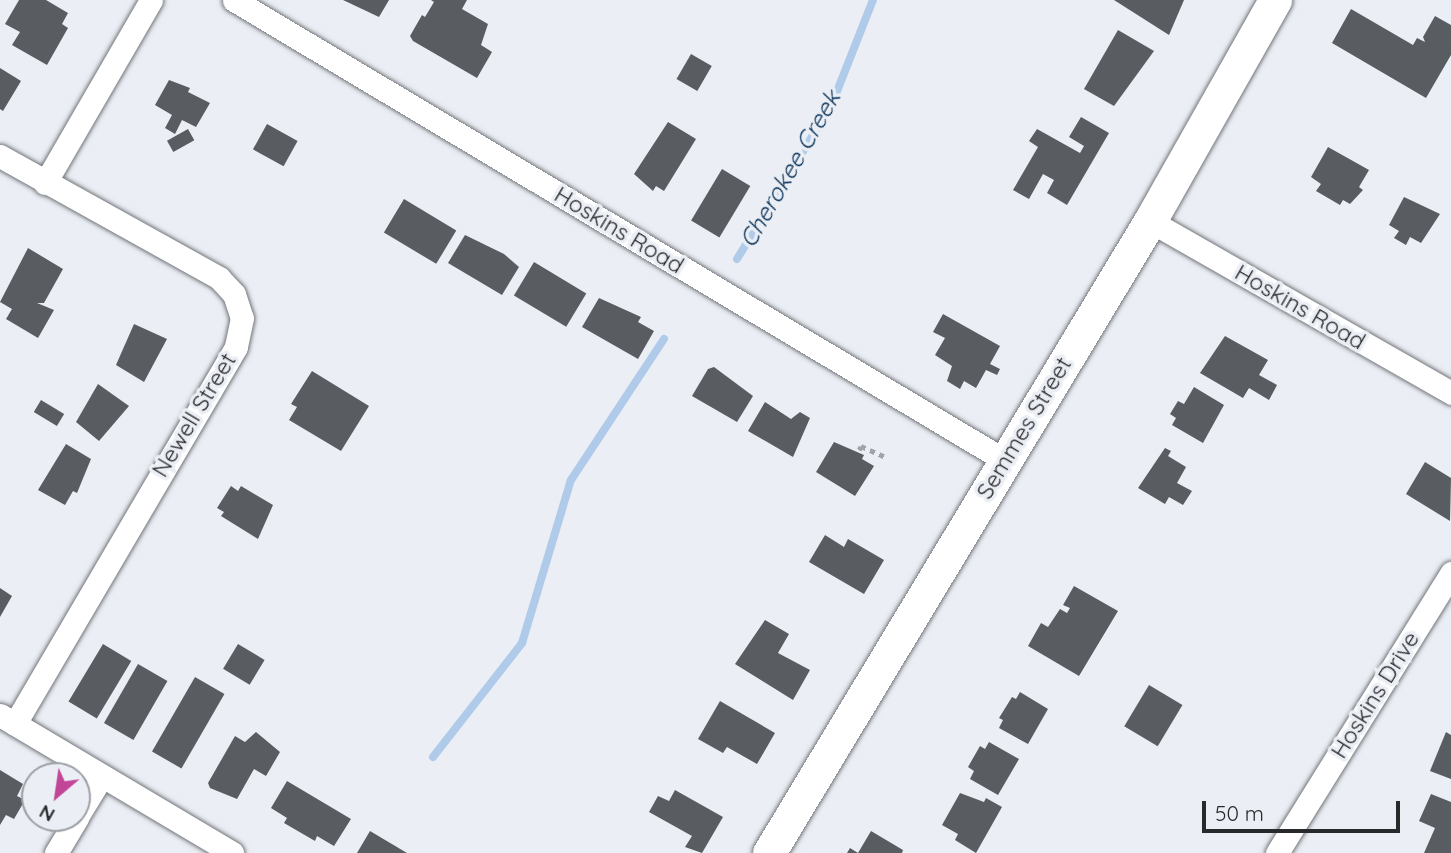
<!DOCTYPE html>
<style>
body{margin:0}
#map{position:relative;width:1451px;height:853px;overflow:hidden;background:#ebeff5;font-family:Quicksand,sans-serif}
div>[style]{position:absolute}
.stream>*{height:8px;margin:-4px;padding:0 4px;transform-origin:4px;border-radius:4px;background:#b0cbea}
.building>*{inset:0;background:#595c60;transform-origin:0 0}
.path>*{height:4.5px;margin-top:-2.25px;transform-origin:0;background:repeating-linear-gradient(90deg,#a0a3a8 0 5px,transparent 0 10px)}
.roads{filter:drop-shadow(0 0 2px #72757a) drop-shadow(0 0 2px #72757a)}
.street>*{height:23px;margin:-11.5px;padding:0 11.5px;transform-origin:11.5px;border-radius:11.5px;background:#fff}
.secondary>*{height:33px;margin:-16.5px;padding:0 16.5px;transform-origin:16.5px;border-radius:16.5px;background:#fff}
span{translate:-50% -50%;white-space:nowrap;text-align:center;line-height:1.15;-webkit-text-stroke:7px #ebeff5;paint-order:stroke}
.street-label{font-size:23px;color:#28292b}
.water-label{font-size:24px;color:#072f56;font-style:italic}
.north{position:absolute;left:21px;top:762px;width:70px;height:70px;box-sizing:border-box;background:#ebeff5;border:2px solid #9da0a4;border-radius:50%;rotate:209deg;font-size:19px;font-weight:700;line-height:28px;text-align:center;color:#28292b}
.north::after{content:'';display:block;margin:auto;width:24px;height:32px;background:#c24697;clip-path:polygon(50% 0,100% 100%,50% 72%,0 100%)}
.scale{position:absolute;left:1202px;top:801px;width:198px;height:32px;box-sizing:border-box;border:4px solid #28292b;border-top:0;padding-left:9px;font-size:21px;line-height:24px;white-space:nowrap;color:#28292b;-webkit-text-stroke:5px #ebeff5;paint-order:stroke}
</style>
<div id="map">
<div class="stream">
<div style="left:737px;top:259px;width:182px;rotate:-58.5deg"></div>
<div style="left:832px;top:104px;width:112px;rotate:-68.5deg"></div>
<div style="left:433px;top:757px;width:145px;rotate:-52deg"></div>
<div style="left:522px;top:643px;width:170px;rotate:-73.3deg"></div>
<div style="left:571px;top:480px;width:169px;rotate:-56.6deg"></div>
</div>
<div class="building">
<div style="clip-path:polygon(19px 0,46px 0,68px 13px,62px 24px,68px 28px,47px 65px,12px 45px,20px 32px,5px 24px)"></div>
<div style="clip-path:polygon(343px 0,389px 0,379px 17px)"></div>
<div style="clip-path:polygon(431px 0,467px 0,462px 9px,488px 24px,481px 45px,492px 52px,477px 78px,413px 41px,410px 36px,422px 15px,425px 17px,434px 2px)"></div>
<div style="clip-path:polygon(1114px 0,1184px 0,1169px 35px)"></div>
<div style="clip-path:polygon(1351px 9px,1413px 45px,1417px 38px,1425px 42px,1423px 37px,1435px 16px,1451px 25px,1451px 55px,1426px 98px,1332px 43px)"></div>
<div style="clip-path:polygon(1118px 30px,1154px 51px,1114px 106px,1084px 89px)"></div>
<div style="left:691px;top:54px;width:24px;height:29px;rotate:30deg"></div>
<div style="clip-path:polygon(0 68px,21px 81px,3px 111px,0 109px)"></div>
<div style="clip-path:polygon(169px 80px,190px 88px,188px 92px,210px 103px,196px 127px,182px 120px,175px 134px,165px 128px,172px 115px,155px 105px)"></div>
<div style="clip-path:polygon(1081px 117px,1109px 133px,1067px 205px,1047px 193px,1054px 180px,1043px 174px,1029px 199px,1013px 190px,1038px 147px,1029px 141px,1037px 129px,1080px 153px,1084px 146px,1069px 137px)"></div>
<div style="clip-path:polygon(668px 122px,696px 139px,664px 191px,656px 186px,653px 191px,634px 174px)"></div>
<div style="left:267px;top:124px;width:35px;height:29px;rotate:29deg"></div>
<div style="left:188px;top:129px;width:13px;height:24px;rotate:61deg"></div>
<div style="clip-path:polygon(1328px 147px,1369px 170px,1359px 187px,1363px 190px,1350px 204px,1343px 200px,1340px 205px,1316px 191px,1321px 184px,1311px 177px)"></div>
<div style="left:722px;top:169px;width:33px;height:60px;rotate:31deg"></div>
<div style="clip-path:polygon(1404px 197px,1440px 214px,1421px 243px,1410px 237px,1406px 245px,1394px 238px,1399px 231px,1389px 225px)"></div>
<div style="left:404px;top:199px;width:61px;height:39px;rotate:31deg"></div>
<div style="clip-path:polygon(465px 235px,504px 254px,519px 267px,502px 295px,448px 263px)"></div>
<div style="clip-path:polygon(28px 248px,63px 269px,44px 303px,37px 303px,54px 310px,38px 338px,6px 319px,12px 309px,0 302px)"></div>
<div style="left:534px;top:262px;width:61px;height:39px;rotate:31deg"></div>
<div style="clip-path:polygon(599px 298px,641px 317px,638px 322px,654px 331px,638px 359px,582px 327px)"></div>
<div style="clip-path:polygon(943px 314px,1000px 346px,990px 364px,1000px 369px,997px 375px,986px 370px,976px 388px,964px 381px,960px 389px,947px 381px,952px 366px,935px 355px,945px 338px,933px 332px)"></div>
<div style="clip-path:polygon(134px 324px,167px 339px,144px 382px,116px 365px)"></div>
<div style="clip-path:polygon(1225px 336px,1268px 360px,1259px 375px,1277px 385px,1269px 400px,1249px 388px,1243px 398px,1200px 373px)"></div>
<div style="clip-path:polygon(714px 367px,753px 396px,737px 422px,692px 396px,708px 369px)"></div>
<div style="clip-path:polygon(312px 371px,369px 406px,341px 451px,289px 420px,297px 407px,291px 404px)"></div>
<div style="clip-path:polygon(98px 384px,129px 406px,99px 441px,76px 422px)"></div>
<div style="clip-path:polygon(1194px 387px,1224px 405px,1203px 443px,1172px 425px,1176px 418px,1170px 414px,1178px 401px,1184px 404px)"></div>
<div style="left:41px;top:400px;width:27px;height:14px;rotate:31deg"></div>
<div style="clip-path:polygon(765px 402px,791px 419px,800px 412px,810px 418px,793px 457px,748px 431px)"></div>
<div style="clip-path:polygon(834px 442px,864px 455px,862px 459px,874px 466px,855px 496px,816px 472px)"></div>
<div style="clip-path:polygon(66px 444px,91px 459px,77px 493px,73px 491px,65px 505px,38px 490px)"></div>
<div style="clip-path:polygon(1165px 448px,1171px 451px,1168px 456px,1186px 467px,1177px 483px,1192px 491px,1183px 505px,1169px 497px,1165px 504px,1138px 488px)"></div>
<div style="clip-path:polygon(1425px 462px,1451px 478px,1450px 521px,1406px 494px)"></div>
<div style="clip-path:polygon(231px 486px,238px 491px,241px 486px,273px 505px,258px 539px,221px 516px,224px 512px,217px 508px)"></div>
<div style="clip-path:polygon(825px 535px,844px 547px,848px 539px,884px 560px,864px 594px,809px 562px)"></div>
<div style="clip-path:polygon(1074px 586px,1118px 611px,1079px 676px,1028px 646px,1041px 623px,1048px 627px,1060px 609px,1067px 613px,1070px 608px,1063px 605px)"></div>
<div style="clip-path:polygon(0 588px,12px 596px,0 617px)"></div>
<div style="clip-path:polygon(765px 620px,789px 634px,778px 653px,810px 670px,793px 700px,735px 664px)"></div>
<div style="left:103px;top:644px;width:33px;height:67px;rotate:31deg"></div>
<div style="left:238px;top:644px;width:31px;height:29px;rotate:31deg"></div>
<div style="left:138px;top:664px;width:34px;height:68px;rotate:30deg"></div>
<div style="left:195px;top:677px;width:34px;height:86px;rotate:30deg"></div>
<div style="left:1149px;top:685px;width:39px;height:48px;rotate:31deg"></div>
<div style="clip-path:polygon(1020px 692px,1048px 709px,1028px 744px,999px 728px,1003px 720px,999px 718px,1012px 697px,1016px 699px)"></div>
<div style="clip-path:polygon(720px 701px,775px 733px,757px 764px,727px 747px,723px 753px,698px 739px)"></div>
<div style="clip-path:polygon(256px 732px,280px 752px,266px 776px,254px 769px,237px 799px,210px 788px,208px 783px,235px 736px,245px 742px)"></div>
<div style="clip-path:polygon(1446px 732px,1451px 735px,1451px 779px,1430px 771px)"></div>
<div style="clip-path:polygon(989px 742px,1019px 759px,998px 795px,970px 779px,974px 771px,968px 767px,980px 746px,985px 749px)"></div>
<div style="clip-path:polygon(0 770px,23px 784px,17px 796px,25px 800px,14px 819px,6px 815px,0 825px)"></div>
<div style="clip-path:polygon(287px 781px,351px 819px,334px 846px,317px 836px,315px 841px,284px 823px,287px 818px,271px 808px)"></div>
<div style="clip-path:polygon(675px 790px,723px 817px,702px 853px,685px 847px,692px 836px,649px 812px,658px 796px,669px 801px)"></div>
<div style="clip-path:polygon(960px 793px,984px 802px,986px 798px,1002px 807px,976px 853px,955px 840px,958px 834px,942px 825px)"></div>
<div style="clip-path:polygon(1431px 794px,1451px 802px,1451px 853px,1424px 853px,1435px 828px,1419px 821px)"></div>
<div style="clip-path:polygon(370px 831px,407px 853px,357px 853px)"></div>
<div style="clip-path:polygon(871px 831px,903px 850px,902px 853px,847px 853px,850px 848px,858px 853px)"></div>
</div>
<div class="path">
<div style="left:859px;top:450px;width:4px;rotate:-63deg"></div>
<div style="left:861px;top:446px;width:27px;rotate:24deg"></div>
</div>
<div class="roads">
<div class="street">
<div style="left:234px;top:0;width:897px;rotate:30.85deg"></div>
<div style="left:0;top:156px;width:251px;rotate:29.1deg"></div>
<div style="left:219px;top:278px;width:22px;rotate:47deg"></div>
<div style="left:234px;top:294px;width:25px;rotate:72deg"></div>
<div style="left:242px;top:318px;width:30px;rotate:102deg"></div>
<div style="left:236px;top:347px;width:437px;rotate:120.4deg"></div>
<div style="left:45px;top:183px;width:211px;rotate:-59.9deg"></div>
<div style="left:1150px;top:221px;width:347px;rotate:29.7deg"></div>
<div style="left:0;top:715px;width:270px;rotate:30.7deg"></div>
<div style="left:77px;top:817px;width:48px;rotate:-58.6deg"></div>
<div style="left:56px;top:853px;width:41px;rotate:-59deg"></div>
<div style="left:1277px;top:853px;width:330px;rotate:-58.1deg"></div>
</div>
<div class="secondary">
<div style="left:769px;top:853px;width:738px;rotate:-58.92deg"></div>
<div style="left:1150px;top:221px;width:254px;rotate:-60.5deg"></div>
</div>
</div>
<div class="street-label">
<span style="left:619px;top:230px;rotate:31deg">Hoskins Road</span>
<span style="left:1300px;top:307px;rotate:30deg">Hoskins Road</span>
<span style="left:194px;top:415px;rotate:-59deg">Newell Street</span>
<span style="left:1024px;top:428px;rotate:-59deg">Semmes Street</span>
<span style="left:1375px;top:695px;rotate:-58deg">Hoskins Drive</span>
</div>
<div class="water-label">
<span style="left:790px;top:169px;rotate:-60deg">Cherokee Creek</span>
</div>
<div class="north">N</div>
<div class="scale">50 m</div>
</div>
